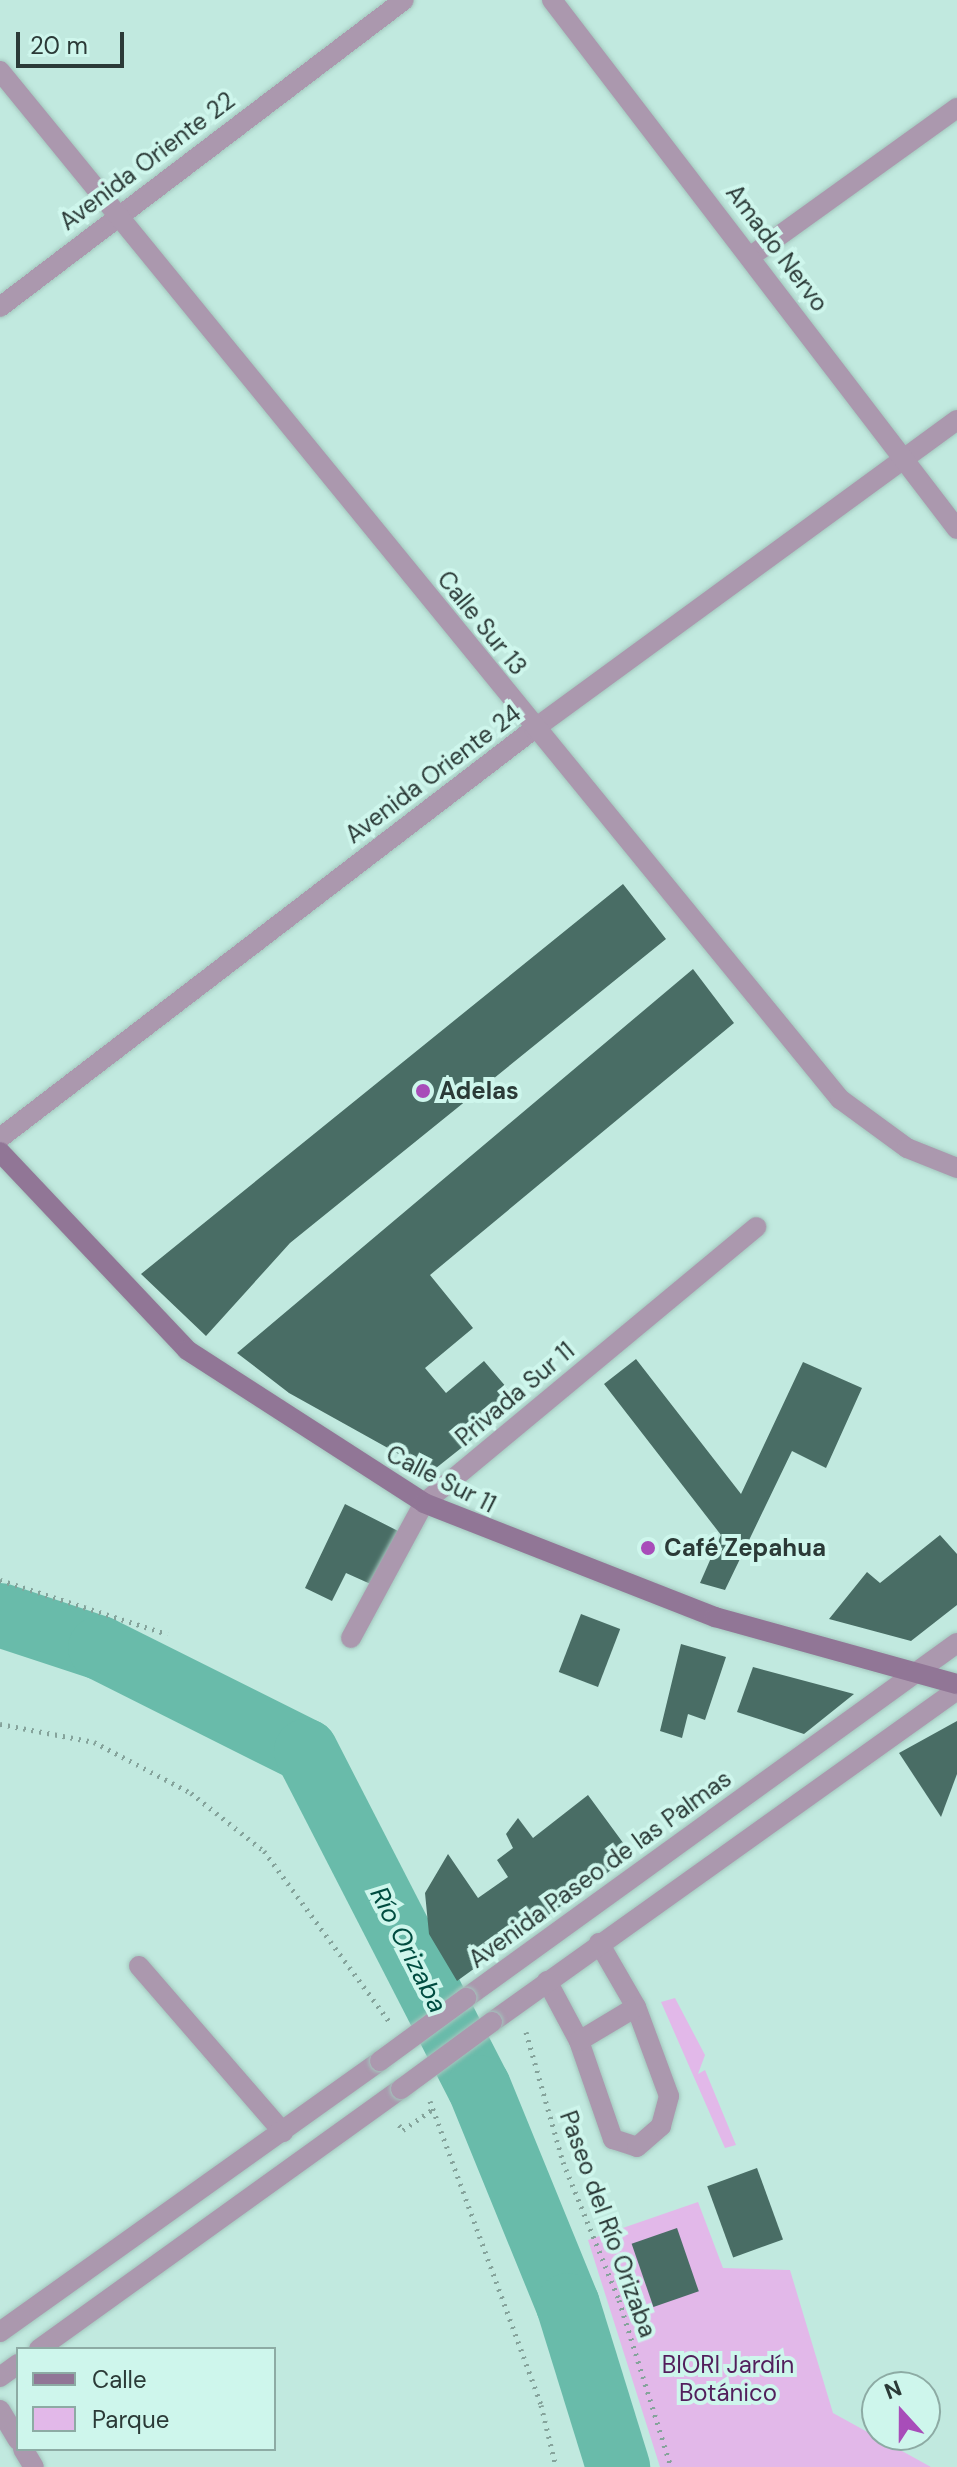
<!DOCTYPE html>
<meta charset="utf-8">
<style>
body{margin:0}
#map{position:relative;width:957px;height:2467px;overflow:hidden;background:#c1e9df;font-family:"DM Sans",sans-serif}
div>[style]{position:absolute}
.green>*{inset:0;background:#e2b8e9}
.river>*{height:64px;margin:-32px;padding:0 32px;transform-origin:32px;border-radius:32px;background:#69bbaa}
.building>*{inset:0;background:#496d65;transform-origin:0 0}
.path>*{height:5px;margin-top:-2.5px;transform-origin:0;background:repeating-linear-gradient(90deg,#85a39b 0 2px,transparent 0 8px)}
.roads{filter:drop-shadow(0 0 2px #a3c6bd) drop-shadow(0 0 2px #a3c6bd)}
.service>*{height:20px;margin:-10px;padding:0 10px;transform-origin:10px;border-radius:10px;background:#ab98ae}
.minor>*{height:20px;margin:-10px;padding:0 10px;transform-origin:10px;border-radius:10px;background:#ab98ae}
.tertiary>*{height:20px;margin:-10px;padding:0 10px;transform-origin:10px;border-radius:10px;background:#ab98ae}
.secondary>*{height:20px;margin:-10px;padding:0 10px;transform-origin:10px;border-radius:10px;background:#917696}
.bridges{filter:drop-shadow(0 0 2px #a3c6bd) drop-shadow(0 0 2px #a3c6bd)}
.tertiary-bridge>*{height:20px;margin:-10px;padding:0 10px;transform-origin:10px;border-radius:10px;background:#ab98ae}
.dots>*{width:22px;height:22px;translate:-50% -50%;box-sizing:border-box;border:4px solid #cef6ec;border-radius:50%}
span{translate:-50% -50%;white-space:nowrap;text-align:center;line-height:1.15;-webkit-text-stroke:8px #cef6ec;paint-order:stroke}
.street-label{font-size:24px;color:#2b3a37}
.poi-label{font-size:24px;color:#2b3a37;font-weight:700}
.left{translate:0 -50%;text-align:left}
.park-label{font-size:24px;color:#521f5c}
.water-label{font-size:26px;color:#004c40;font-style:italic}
.legend{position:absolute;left:16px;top:2347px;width:260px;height:104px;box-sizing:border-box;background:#cef6ec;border:2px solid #8daba4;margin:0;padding:10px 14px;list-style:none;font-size:24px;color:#2b3a37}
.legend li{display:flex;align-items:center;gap:16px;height:40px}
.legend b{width:40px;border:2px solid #8daba4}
.north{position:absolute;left:861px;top:2371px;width:80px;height:80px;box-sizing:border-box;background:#cef6ec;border:2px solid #8daba4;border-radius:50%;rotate:339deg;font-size:22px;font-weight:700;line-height:32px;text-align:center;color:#2b3a37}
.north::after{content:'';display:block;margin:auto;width:28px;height:36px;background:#a84db9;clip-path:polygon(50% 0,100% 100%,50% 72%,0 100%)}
.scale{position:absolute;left:16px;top:32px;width:108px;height:36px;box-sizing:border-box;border:4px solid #2b3a37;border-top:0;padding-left:10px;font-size:24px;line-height:28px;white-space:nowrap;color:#2b3a37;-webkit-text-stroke:6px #cef6ec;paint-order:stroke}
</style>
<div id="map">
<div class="green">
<div style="clip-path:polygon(675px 1998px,705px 2055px,698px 2074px,705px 2070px,736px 2145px,725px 2148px,661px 2002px)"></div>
<div style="clip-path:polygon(698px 2202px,723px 2268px,790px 2270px,833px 2413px,931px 2467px,660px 2467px,588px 2240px)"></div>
</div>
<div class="river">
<div style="left:0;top:1615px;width:105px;rotate:18.3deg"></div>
<div style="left:100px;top:1648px;width:230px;rotate:26.6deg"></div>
<div style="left:306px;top:1751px;width:378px;rotate:62.8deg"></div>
<div style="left:479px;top:2087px;width:235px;rotate:67.8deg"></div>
<div style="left:568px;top:2305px;width:170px;rotate:72.8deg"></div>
</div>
<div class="building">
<div style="clip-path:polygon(623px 884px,666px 939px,290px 1243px,206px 1336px,141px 1274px)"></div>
<div style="clip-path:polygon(693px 969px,734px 1023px,430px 1275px,473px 1328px,425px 1368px,446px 1393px,484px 1361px,519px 1402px,431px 1472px,289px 1393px,237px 1353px)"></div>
<div style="clip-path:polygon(636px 1359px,741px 1494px,803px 1362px,862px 1388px,826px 1468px,792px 1451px,725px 1590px,700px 1583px,721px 1535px,604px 1384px)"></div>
<div style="clip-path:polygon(345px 1504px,402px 1533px,375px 1586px,346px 1573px,332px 1601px,305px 1588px)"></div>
<div style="clip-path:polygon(940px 1535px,957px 1554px,957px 1605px,911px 1641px,829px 1619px,867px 1572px,880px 1583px)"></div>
<div style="left:581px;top:1614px;width:42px;height:62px;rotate:21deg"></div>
<div style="clip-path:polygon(681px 1644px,726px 1657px,705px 1720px,688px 1714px,682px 1738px,660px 1731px)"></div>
<div style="clip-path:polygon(753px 1667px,854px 1694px,804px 1734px,737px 1712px)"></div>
<div style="clip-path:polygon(957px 1721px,957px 1774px,941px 1817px,899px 1753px)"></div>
<div style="clip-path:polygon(588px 1795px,632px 1855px,457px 1981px,429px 1934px,425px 1893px,448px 1854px,478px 1898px,508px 1877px,497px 1860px,513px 1848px,506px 1834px,518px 1818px,533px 1838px)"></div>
<div style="left:757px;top:2168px;width:76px;height:53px;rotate:70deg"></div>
<div style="left:677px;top:2228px;width:67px;height:48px;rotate:71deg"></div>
</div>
<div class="path">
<div style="left:0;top:1580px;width:176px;rotate:17.9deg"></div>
<div style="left:0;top:1724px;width:96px;rotate:10.8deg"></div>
<div style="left:94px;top:1742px;width:110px;rotate:27.7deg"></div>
<div style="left:191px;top:1793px;width:93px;rotate:38.5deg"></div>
<div style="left:264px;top:1851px;width:211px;rotate:53.7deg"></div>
<div style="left:526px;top:2032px;width:135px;rotate:74.1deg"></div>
<div style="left:563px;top:2162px;width:149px;rotate:67.9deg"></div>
<div style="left:619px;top:2300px;width:175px;rotate:72.7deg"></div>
<div style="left:430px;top:2101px;width:324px;rotate:69.9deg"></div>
<div style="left:541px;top:2405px;width:64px;rotate:76.4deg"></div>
<div style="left:399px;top:2125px;width:6px;rotate:51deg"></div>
<div style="left:403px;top:2130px;width:37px;rotate:-35deg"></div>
</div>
<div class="roads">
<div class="service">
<div style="left:547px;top:1981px;width:68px;rotate:61.9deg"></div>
<div style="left:579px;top:2041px;width:104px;rotate:70.9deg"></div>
<div style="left:613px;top:2139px;width:25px;rotate:18deg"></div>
<div style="left:637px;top:2147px;width:32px;rotate:-41deg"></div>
<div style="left:661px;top:2126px;width:31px;rotate:-75deg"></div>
<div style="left:669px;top:2096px;width:95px;rotate:-110.3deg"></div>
<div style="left:636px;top:2007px;width:74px;rotate:-120deg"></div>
<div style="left:579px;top:2041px;width:66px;rotate:-30.8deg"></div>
</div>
<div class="minor">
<div style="left:751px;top:256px;width:254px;rotate:-35.7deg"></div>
<div style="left:0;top:307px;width:507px;rotate:-37.23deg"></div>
<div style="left:0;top:1138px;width:673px;rotate:-37.45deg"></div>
<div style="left:534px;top:729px;width:524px;rotate:-36.15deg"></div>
<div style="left:351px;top:1638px;width:153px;rotate:-61.6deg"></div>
<div style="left:424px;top:1503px;width:432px;rotate:-39.7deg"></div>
<div style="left:139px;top:1966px;width:220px;rotate:49.1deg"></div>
<div style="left:0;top:2410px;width:35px;rotate:59deg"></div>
<div style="left:23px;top:2449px;width:21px;rotate:59deg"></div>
</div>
<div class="tertiary">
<div style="left:552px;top:0;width:666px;rotate:52.56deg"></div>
<div style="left:0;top:71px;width:1328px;rotate:50.75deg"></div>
<div style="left:840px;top:1099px;width:83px;rotate:36.2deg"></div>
<div style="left:907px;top:1148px;width:54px;rotate:21.8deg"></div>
<div style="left:466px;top:1998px;width:606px;rotate:-35.87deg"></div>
<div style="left:492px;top:2022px;width:571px;rotate:-35.53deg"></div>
<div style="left:0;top:2332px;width:467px;rotate:-35.5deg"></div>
<div style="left:39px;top:2349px;width:446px;rotate:-35.7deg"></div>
<div style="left:0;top:2377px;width:22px;rotate:-36deg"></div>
</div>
<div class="secondary">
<div style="left:0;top:1152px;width:272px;rotate:46.6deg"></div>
<div style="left:187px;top:1350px;width:282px;rotate:32.8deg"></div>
<div style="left:424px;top:1503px;width:313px;rotate:21.4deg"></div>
<div style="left:715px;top:1617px;width:251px;rotate:15.5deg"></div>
</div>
</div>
<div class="bridges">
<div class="tertiary-bridge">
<div style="left:380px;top:2061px;width:107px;rotate:-36.2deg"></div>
<div style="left:401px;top:2089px;width:113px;rotate:-36.4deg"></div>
</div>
</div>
<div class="dots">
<div style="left:423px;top:1091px;background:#a84db9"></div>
<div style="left:648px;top:1548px;background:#a84db9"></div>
</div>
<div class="street-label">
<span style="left:147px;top:161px;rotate:-37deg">Avenida Oriente 22</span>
<span style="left:777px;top:248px;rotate:53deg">Amado Nervo</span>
<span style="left:482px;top:623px;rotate:51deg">Calle Sur 13</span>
<span style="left:433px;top:774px;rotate:-37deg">Avenida Oriente 24</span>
<span style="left:515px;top:1394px;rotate:-40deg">Privada Sur 11</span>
<span style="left:441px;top:1479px;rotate:27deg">Calle Sur 11</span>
<span style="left:600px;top:1869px;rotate:-36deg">Avenida Paseo de las Palmas</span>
<span style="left:608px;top:2224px;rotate:70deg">Paseo del Río Orizaba</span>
</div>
<div class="poi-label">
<span class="left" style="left:439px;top:1091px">Adelas</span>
<span class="left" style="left:664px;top:1548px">Café Zepahua</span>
</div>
<div class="park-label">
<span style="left:728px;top:2379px">BIORI Jardín<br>Botánico</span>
</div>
<div class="water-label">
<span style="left:408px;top:1950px;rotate:63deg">Río Orizaba</span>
</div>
<ul class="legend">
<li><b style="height:10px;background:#917696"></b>Calle</li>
<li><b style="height:22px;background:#e2b8e9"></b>Parque</li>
</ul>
<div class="north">N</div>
<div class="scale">20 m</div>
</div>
